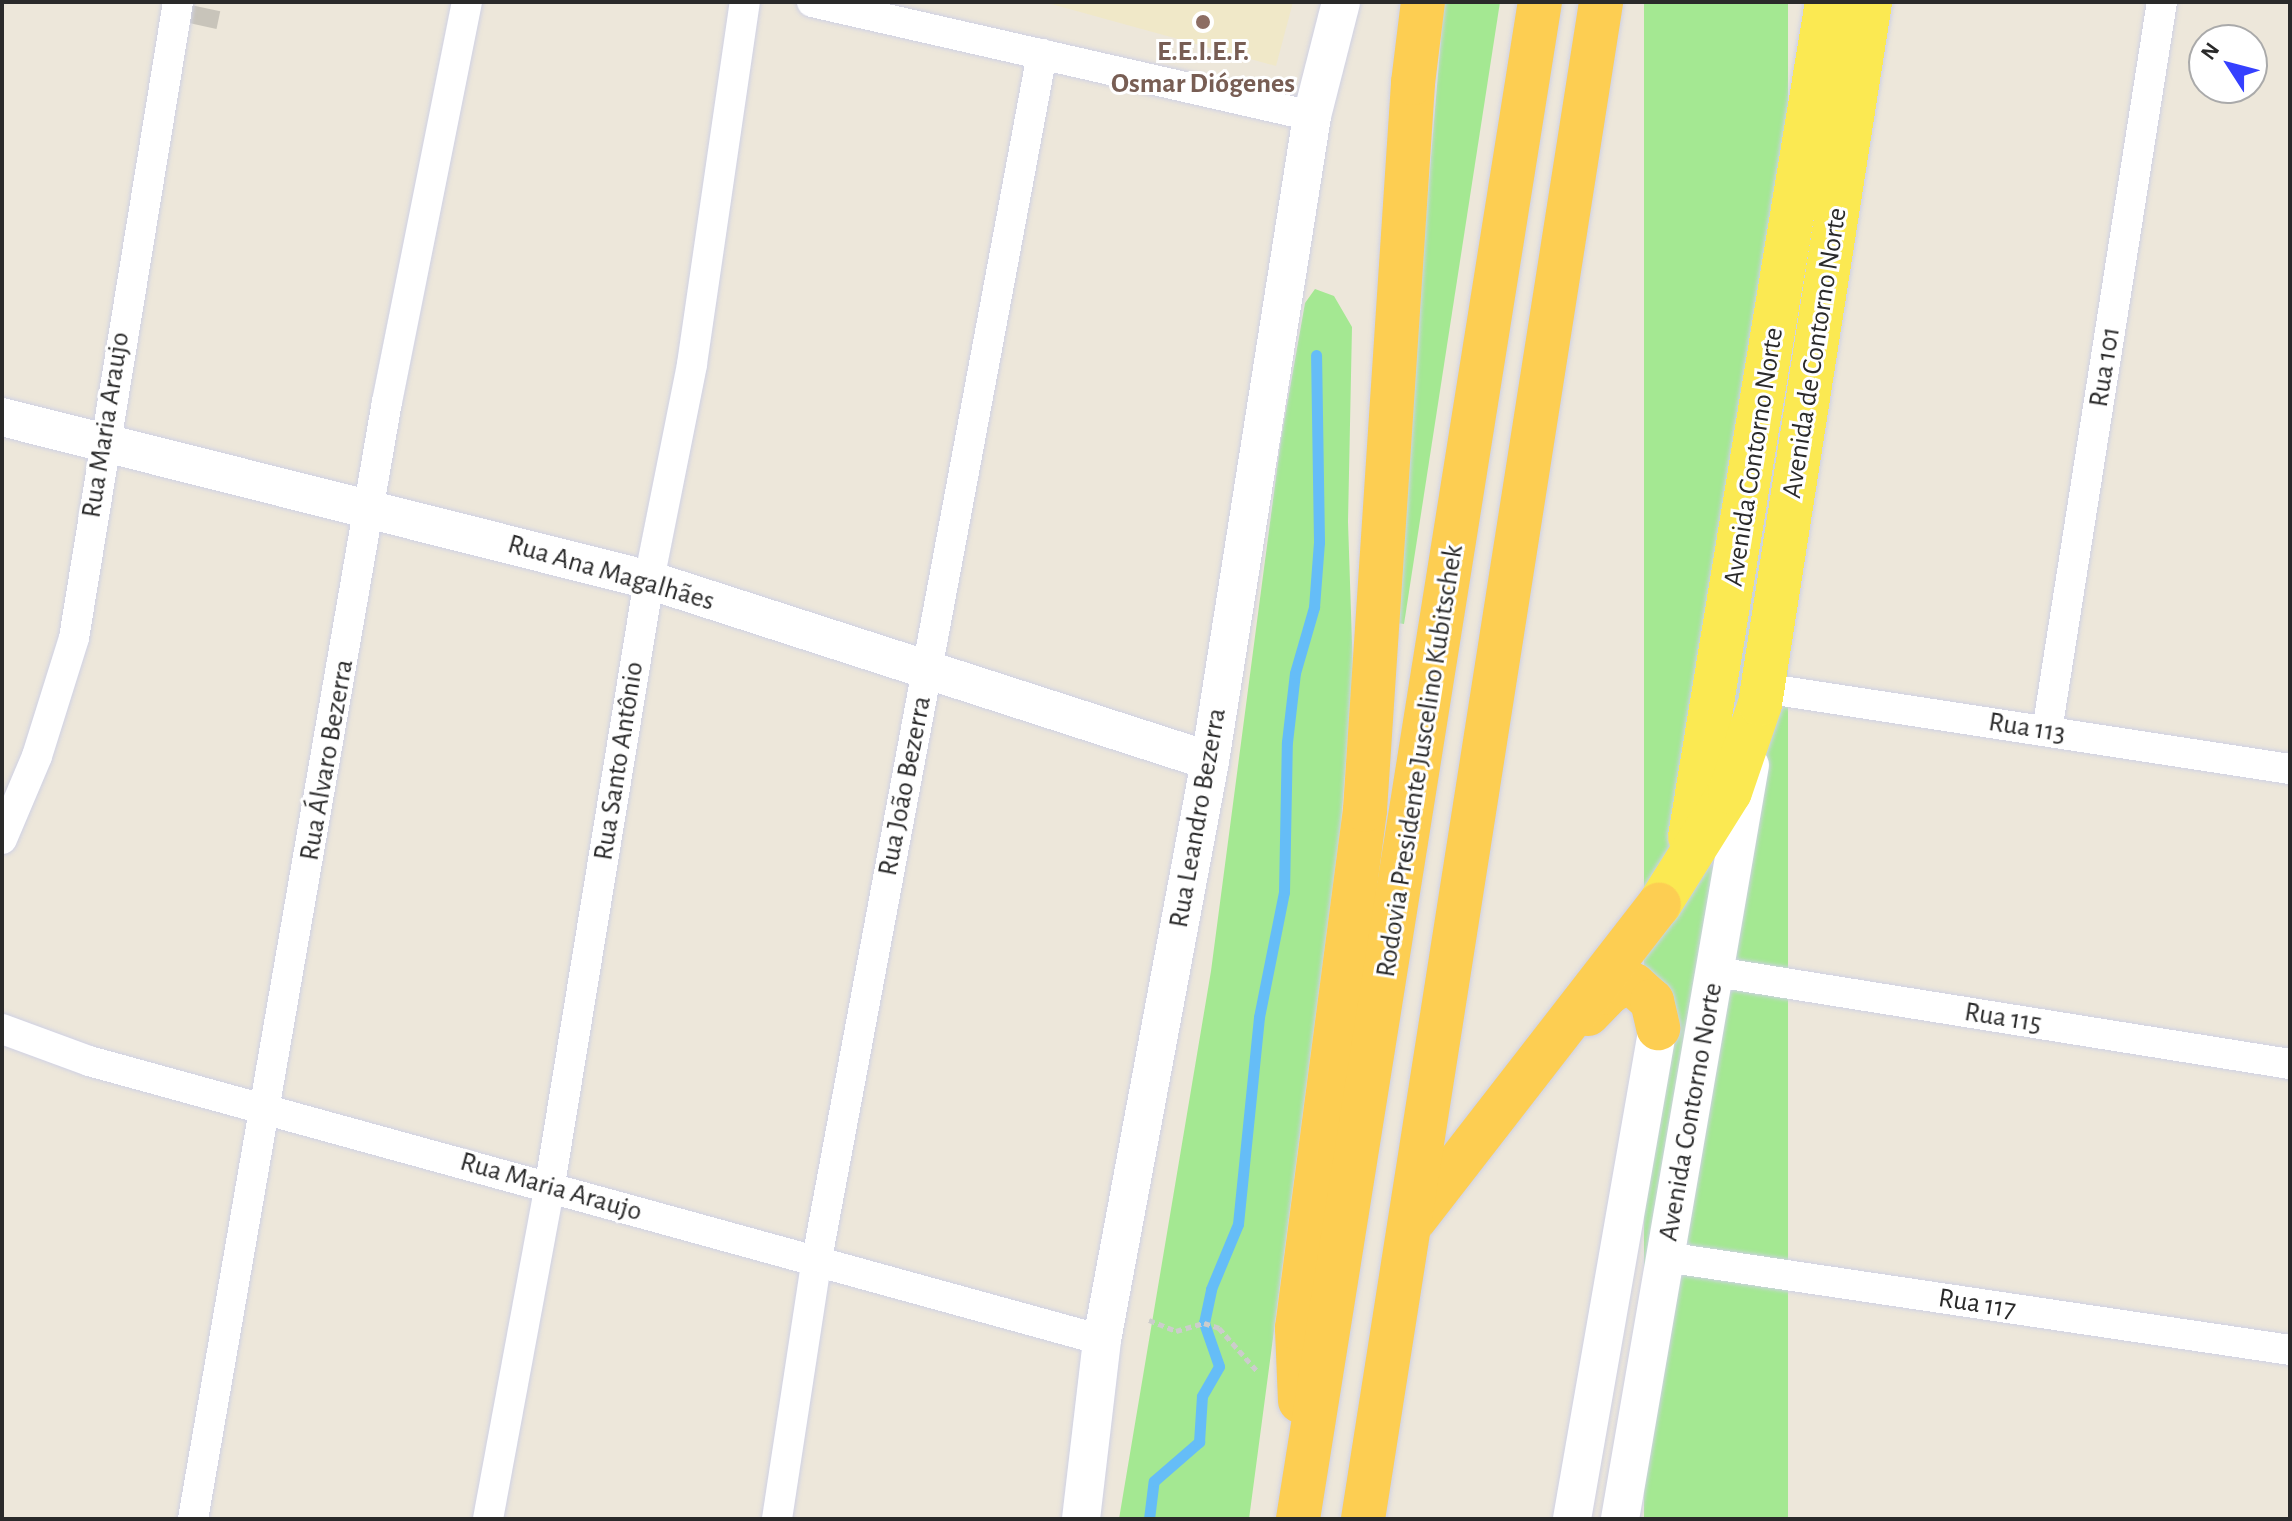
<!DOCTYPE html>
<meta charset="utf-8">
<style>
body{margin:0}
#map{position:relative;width:2292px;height:1521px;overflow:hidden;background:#ede7da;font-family:"Alegreya Sans",sans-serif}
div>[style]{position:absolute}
.education>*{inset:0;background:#f0e8c8}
.green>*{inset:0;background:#a4e892;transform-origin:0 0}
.stream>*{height:11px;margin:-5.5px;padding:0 5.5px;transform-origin:5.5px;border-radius:5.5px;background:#65bdf7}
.building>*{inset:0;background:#c8c4ba;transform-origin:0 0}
.path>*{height:5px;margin-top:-2.5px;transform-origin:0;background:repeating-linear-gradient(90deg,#ccc 0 6px,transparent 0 10px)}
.roads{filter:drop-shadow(0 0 2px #cfd1e4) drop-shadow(0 0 2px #cfd1e4)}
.minor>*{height:30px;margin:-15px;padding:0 15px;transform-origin:15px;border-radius:15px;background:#fff}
.tertiary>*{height:38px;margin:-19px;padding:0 19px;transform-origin:19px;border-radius:19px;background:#fff}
.primary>*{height:44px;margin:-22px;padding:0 22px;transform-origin:22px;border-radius:22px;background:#fbe952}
.trunk>*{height:44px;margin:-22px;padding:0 22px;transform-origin:22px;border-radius:22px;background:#fdce52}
.dots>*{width:22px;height:22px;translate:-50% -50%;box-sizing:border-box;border:4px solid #fff;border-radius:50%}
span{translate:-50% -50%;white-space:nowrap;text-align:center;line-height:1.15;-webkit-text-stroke:6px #fff;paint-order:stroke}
.education-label{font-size:28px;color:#785e54;font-weight:700}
.street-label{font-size:28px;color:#2a2a2a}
.frame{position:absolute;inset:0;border:4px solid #2a2a2a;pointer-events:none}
.north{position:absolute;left:2188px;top:24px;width:80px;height:80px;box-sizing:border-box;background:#fff;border:2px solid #aaa;border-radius:50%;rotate:306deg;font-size:22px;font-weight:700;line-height:32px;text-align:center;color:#2a2a2a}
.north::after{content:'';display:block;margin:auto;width:28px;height:36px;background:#3540ff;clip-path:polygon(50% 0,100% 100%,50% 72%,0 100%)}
</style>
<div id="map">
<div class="education">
<div style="clip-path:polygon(1044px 2px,1293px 2px,1276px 66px)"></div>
</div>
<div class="green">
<div style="clip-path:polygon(1444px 2px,1500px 2px,1404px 624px,1392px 622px)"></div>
<div style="left:1644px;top:2px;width:144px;height:1536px"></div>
<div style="clip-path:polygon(1315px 289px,1334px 296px,1352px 327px,1348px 522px,1353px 673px,1341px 825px,1249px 1519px,1119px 1519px,1211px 971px,1281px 439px,1305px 303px)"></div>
</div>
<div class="stream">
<div style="left:1149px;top:1519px;width:38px;rotate:-83deg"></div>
<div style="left:1154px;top:1481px;width:60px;rotate:-40.9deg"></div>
<div style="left:1199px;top:1442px;width:46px;rotate:-86.3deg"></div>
<div style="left:1202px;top:1396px;width:34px;rotate:-60deg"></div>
<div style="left:1219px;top:1366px;width:46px;rotate:-109.2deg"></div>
<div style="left:1204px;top:1323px;width:35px;rotate:-78deg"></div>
<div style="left:1211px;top:1289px;width:70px;rotate:-67.4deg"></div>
<div style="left:1238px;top:1224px;width:208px;rotate:-84.2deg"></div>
<div style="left:1259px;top:1017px;width:127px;rotate:-78.7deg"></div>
<div style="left:1284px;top:892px;width:150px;rotate:-88.9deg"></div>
<div style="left:1287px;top:742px;width:69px;rotate:-83.4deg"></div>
<div style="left:1295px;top:673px;width:69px;rotate:-73.9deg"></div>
<div style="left:1314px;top:607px;width:65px;rotate:-85.6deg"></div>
<div style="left:1319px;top:542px;width:187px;rotate:-90.9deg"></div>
</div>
<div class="building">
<div style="left:186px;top:4px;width:35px;height:18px;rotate:12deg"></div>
</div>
<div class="path">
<div style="left:1149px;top:1320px;width:29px;rotate:22deg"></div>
<div style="left:1176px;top:1331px;width:29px;rotate:-16deg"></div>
<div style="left:1204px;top:1323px;width:16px;rotate:18deg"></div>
<div style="left:1219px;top:1328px;width:59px;rotate:48.4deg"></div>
</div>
<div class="roads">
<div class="minor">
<div style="left:812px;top:2px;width:513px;rotate:12.84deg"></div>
<div style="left:1763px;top:688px;width:533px;rotate:8.74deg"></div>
<div style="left:2047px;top:731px;width:738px;rotate:-81.04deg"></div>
<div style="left:2px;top:839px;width:90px;rotate:-67.1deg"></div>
<div style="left:37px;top:756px;width:124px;rotate:-72.6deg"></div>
<div style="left:74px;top:638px;width:644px;rotate:-80.71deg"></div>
<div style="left:1716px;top:972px;width:581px;rotate:9.11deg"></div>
<div style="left:2px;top:1029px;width:93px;rotate:20.2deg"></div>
<div style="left:89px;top:1061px;width:1051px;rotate:15.4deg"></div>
<div style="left:1665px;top:1257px;width:632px;rotate:8.46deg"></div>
<div style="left:193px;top:1519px;width:1134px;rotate:-80.15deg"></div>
<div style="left:387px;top:402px;width:408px;rotate:-78.7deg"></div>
<div style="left:488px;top:1519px;width:341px;rotate:-79.5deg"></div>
<div style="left:550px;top:1184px;width:612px;rotate:-80.69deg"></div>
<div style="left:649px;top:580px;width:220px;rotate:-78.7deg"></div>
<div style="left:692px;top:364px;width:366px;rotate:-81.7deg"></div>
<div style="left:777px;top:1519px;width:258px;rotate:-81.3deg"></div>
<div style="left:816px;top:1264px;width:1231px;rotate:-79.42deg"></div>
</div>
<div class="tertiary">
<div style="left:2px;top:417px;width:667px;rotate:14.14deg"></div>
<div style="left:649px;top:580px;width:589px;rotate:17.88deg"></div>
<div style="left:1081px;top:1519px;width:180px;rotate:-83.3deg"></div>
<div style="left:1102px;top:1340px;width:589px;rotate:-79.43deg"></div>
<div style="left:1210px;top:761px;width:653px;rotate:-81.01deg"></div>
<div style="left:1312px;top:116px;width:118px;rotate:-75.7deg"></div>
<div style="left:1572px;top:1519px;width:498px;rotate:-80.1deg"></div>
<div style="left:1620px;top:1519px;width:765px;rotate:-80.22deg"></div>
</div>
<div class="primary">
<div style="left:1690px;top:837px;width:846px;rotate:-80.68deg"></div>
<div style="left:1659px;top:905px;width:133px;rotate:-57.9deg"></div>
<div style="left:1730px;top:792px;width:93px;rotate:-71.2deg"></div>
<div style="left:1760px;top:704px;width:711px;rotate:-81.09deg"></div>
</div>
<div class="trunk">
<div style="left:1588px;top:1014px;width:29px;rotate:-46deg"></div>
<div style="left:1608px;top:993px;width:17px;rotate:-31deg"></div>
<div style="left:1623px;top:984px;width:11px;rotate:5deg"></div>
<div style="left:1634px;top:985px;width:24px;rotate:42deg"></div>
<div style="left:1652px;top:1001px;width:28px;rotate:77deg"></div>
<div style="left:1415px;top:1219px;width:398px;rotate:-52.2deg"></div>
<div style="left:1300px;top:1401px;width:73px;rotate:-92.4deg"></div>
<div style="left:1297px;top:1328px;width:522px;rotate:-82.52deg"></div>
<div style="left:1365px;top:810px;width:729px;rotate:-86.22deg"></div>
<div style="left:1413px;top:83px;width:82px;rotate:-83deg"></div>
<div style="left:1298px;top:1519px;width:1536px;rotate:-80.94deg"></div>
<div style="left:1363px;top:1519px;width:1536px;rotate:-81.08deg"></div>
</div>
</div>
<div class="dots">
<div style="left:1203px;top:22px;background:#8d6e63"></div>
</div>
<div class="education-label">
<span style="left:1203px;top:68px">E.E.I.E.F.<br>Osmar Diógenes</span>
</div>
<div class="street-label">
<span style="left:1815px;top:353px;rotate:-81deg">Avenida de Contorno Norte</span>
<span style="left:2105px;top:367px;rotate:-81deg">Rua 101</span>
<span style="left:106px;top:425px;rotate:-81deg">Rua Maria Araujo</span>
<span style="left:1754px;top:457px;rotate:-81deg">Avenida Contorno Norte</span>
<span style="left:611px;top:573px;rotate:16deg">Rua Ana Magalhães</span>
<span style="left:2027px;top:728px;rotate:9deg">Rua 113</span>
<span style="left:327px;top:760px;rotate:-80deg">Rua Álvaro Bezerra</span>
<span style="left:619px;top:761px;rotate:-81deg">Rua Santo Antônio</span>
<span style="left:1420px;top:761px;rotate:-81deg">Rodovia Presidente Juscelino Kubitschek</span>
<span style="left:905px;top:786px;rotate:-79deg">Rua João Bezerra</span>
<span style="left:1198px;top:818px;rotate:-80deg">Rua Leandro Bezerra</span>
<span style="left:2003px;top:1018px;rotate:9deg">Rua 115</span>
<span style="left:1691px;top:1112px;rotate:-80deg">Avenida Contorno Norte</span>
<span style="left:551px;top:1187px;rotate:16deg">Rua Maria Araujo</span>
<span style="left:1977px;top:1304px;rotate:9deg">Rua 117</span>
</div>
<div class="frame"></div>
<div class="north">N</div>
</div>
